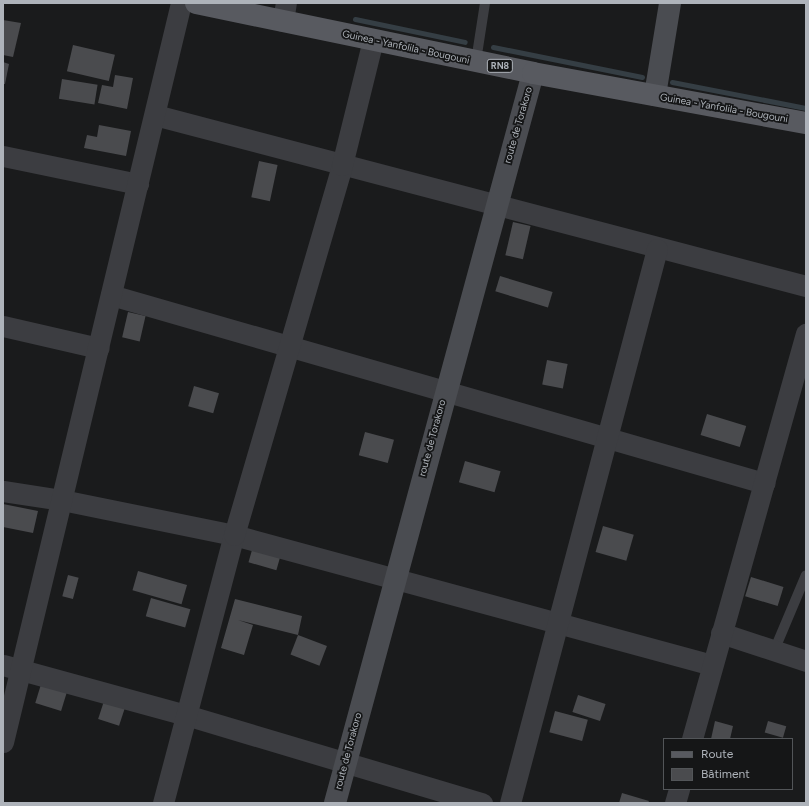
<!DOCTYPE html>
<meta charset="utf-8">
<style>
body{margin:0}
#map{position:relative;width:809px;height:806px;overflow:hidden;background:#1a1b1c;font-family:Figtree,sans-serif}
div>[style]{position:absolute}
.stream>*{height:5px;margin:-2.5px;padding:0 2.5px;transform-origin:2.5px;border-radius:2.5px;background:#353e44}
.building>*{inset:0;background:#4a4b4e;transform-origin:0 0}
.lane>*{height:10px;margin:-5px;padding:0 5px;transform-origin:5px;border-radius:5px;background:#3c3d41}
.street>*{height:21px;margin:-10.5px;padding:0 10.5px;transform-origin:10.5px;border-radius:10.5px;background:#3c3d41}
.secondary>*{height:22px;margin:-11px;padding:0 11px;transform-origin:11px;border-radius:11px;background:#4a4c51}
.primary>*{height:22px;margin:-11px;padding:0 11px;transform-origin:11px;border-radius:11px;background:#585a60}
span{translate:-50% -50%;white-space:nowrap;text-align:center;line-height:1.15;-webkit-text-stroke:3.5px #151617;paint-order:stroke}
.shield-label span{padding:1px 3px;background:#151617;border:1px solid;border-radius:3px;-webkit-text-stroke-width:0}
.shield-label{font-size:9px;color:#aeb3ba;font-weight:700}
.street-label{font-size:10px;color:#aeb3ba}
.frame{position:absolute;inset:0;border:4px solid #aeb3ba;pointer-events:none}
.legend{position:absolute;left:663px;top:738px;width:130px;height:52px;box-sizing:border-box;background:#151617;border:1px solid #525558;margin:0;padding:5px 7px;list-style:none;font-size:12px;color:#aeb3ba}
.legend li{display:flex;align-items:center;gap:8px;height:20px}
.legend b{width:20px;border:1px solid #525558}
</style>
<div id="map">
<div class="stream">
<div style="left:355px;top:19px;width:112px;rotate:11.8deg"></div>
<div style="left:493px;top:47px;width:152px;rotate:11.4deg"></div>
<div style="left:672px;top:82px;width:136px;rotate:11deg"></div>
</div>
<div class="building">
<div style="clip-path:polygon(3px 20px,21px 23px,13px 57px,3px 55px)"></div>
<div style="left:73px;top:45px;width:43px;height:27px;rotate:13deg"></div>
<div style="clip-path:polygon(3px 62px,9px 64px,5px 84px,3px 84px)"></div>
<div style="clip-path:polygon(115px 75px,133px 78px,127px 109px,98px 103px,102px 85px,113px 87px)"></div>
<div style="left:62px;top:79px;width:36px;height:20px;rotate:9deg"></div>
<div style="clip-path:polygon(99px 125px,131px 131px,126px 156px,84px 148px,87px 135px,97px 137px)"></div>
<div style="left:259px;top:161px;width:19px;height:37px;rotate:12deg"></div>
<div style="left:513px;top:222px;width:18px;height:34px;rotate:13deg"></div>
<div style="left:500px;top:276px;width:55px;height:16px;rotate:17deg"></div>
<div style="left:128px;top:312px;width:18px;height:26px;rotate:13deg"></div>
<div style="left:547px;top:360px;width:21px;height:25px;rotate:11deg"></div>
<div style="left:194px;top:386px;width:26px;height:21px;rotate:16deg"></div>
<div style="left:707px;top:414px;width:41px;height:22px;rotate:17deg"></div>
<div style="left:365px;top:432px;width:30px;height:24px;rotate:15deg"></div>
<div style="left:465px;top:461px;width:37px;height:22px;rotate:16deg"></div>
<div style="clip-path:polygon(3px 504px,38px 511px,33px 533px,3px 527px)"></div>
<div style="left:603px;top:526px;width:32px;height:27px;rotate:16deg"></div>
<div style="left:254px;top:543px;width:29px;height:20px;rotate:16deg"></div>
<div style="left:138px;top:571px;width:51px;height:20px;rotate:16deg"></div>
<div style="left:68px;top:575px;width:11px;height:22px;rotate:15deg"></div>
<div style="left:751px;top:577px;width:34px;height:20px;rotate:17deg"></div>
<div style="left:151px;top:598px;width:41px;height:19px;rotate:16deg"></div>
<div style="clip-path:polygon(235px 599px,302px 616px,298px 635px,238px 620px,253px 625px,244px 655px,221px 648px)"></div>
<div style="left:298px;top:635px;width:31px;height:21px;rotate:21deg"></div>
<div style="left:42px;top:681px;width:27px;height:23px;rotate:17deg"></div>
<div style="left:578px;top:695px;width:29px;height:18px;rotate:18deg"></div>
<div style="left:104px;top:701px;width:22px;height:19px;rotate:18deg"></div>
<div style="left:555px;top:711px;width:34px;height:22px;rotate:15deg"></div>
<div style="clip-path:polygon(715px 721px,733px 726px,730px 739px,711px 739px)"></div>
<div style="left:768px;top:721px;width:19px;height:12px;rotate:16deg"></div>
<div style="clip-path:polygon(622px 793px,649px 801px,648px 803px,619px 803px)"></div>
</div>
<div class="lane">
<div style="left:476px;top:61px;width:59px;rotate:-81.2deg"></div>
<div style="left:774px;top:651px;width:82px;rotate:-67.2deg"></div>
</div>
<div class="street">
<div style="left:283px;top:21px;width:18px;rotate:-81deg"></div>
<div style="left:155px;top:115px;width:673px;rotate:14.72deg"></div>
<div style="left:3px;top:156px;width:138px;rotate:11.7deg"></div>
<div style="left:111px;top:295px;width:680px;rotate:16.06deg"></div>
<div style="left:3px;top:326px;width:98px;rotate:13deg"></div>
<div style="left:3px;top:491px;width:60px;rotate:8.7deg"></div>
<div style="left:62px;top:500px;width:176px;rotate:11.5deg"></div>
<div style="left:234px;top:535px;width:495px;rotate:15.2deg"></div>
<div style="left:721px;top:633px;width:89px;rotate:18.2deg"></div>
<div style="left:3px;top:665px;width:190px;rotate:15.3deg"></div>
<div style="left:186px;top:715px;width:309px;rotate:16.6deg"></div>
<div style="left:692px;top:739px;width:421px;rotate:-74.3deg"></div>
<div style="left:3px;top:742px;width:760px;rotate:-76.46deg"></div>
<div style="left:163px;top:803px;width:277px;rotate:-75.2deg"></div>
<div style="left:234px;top:535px;width:385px;rotate:-73.7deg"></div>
<div style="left:342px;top:165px;width:129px;rotate:-76.1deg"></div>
<div style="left:510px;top:803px;width:573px;rotate:-75.14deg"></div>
<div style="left:675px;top:803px;width:15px;rotate:-74deg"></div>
</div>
<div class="secondary">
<div style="left:655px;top:95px;width:93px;rotate:-80.7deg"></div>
<div style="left:335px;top:803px;width:756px;rotate:-74.82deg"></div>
</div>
<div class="primary">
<div style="left:196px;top:3px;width:344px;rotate:11.7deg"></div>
<div style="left:533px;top:73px;width:278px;rotate:10.4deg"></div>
</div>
<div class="shield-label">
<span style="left:500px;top:66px">RN8</span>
</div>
<div class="street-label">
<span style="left:406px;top:47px;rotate:12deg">Guinea - Yanfolila - Bougouni</span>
<span style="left:724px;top:108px;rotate:10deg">Guinea - Yanfolila - Bougouni</span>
<span style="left:518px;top:125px;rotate:-74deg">route de Torakoro</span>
<span style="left:432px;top:438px;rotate:-75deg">route de Torakoro</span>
<span style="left:348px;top:751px;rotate:-75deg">route de Torakoro</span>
</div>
<div class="frame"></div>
<ul class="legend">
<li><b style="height:5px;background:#585a60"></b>Route</li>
<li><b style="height:11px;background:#4a4b4e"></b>Bâtiment</li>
</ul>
</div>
